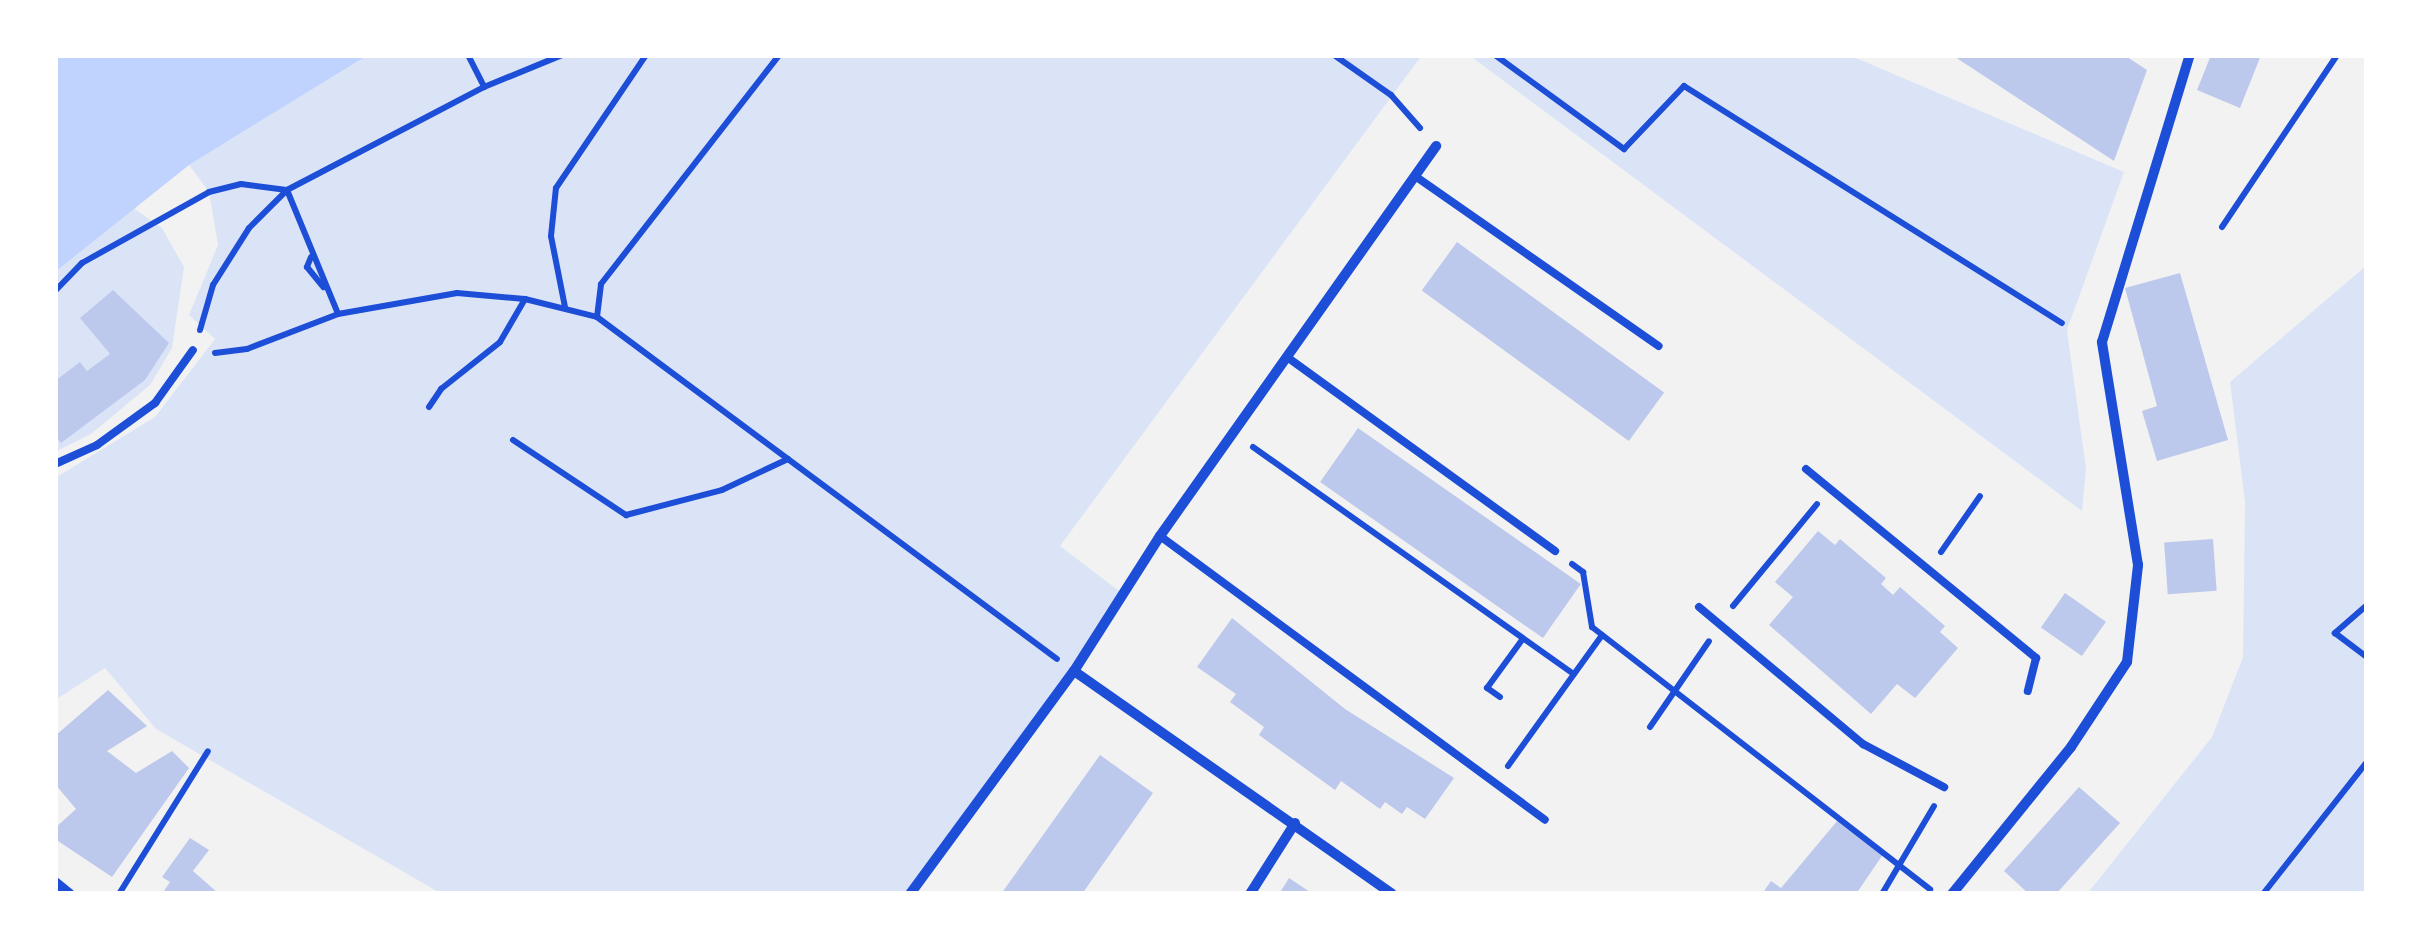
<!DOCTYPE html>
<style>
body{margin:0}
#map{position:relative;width:2422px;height:949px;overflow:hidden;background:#f2f2f2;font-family:Karla,sans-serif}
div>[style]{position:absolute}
.green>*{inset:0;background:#dbe4f7}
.water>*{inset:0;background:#bfd3fe}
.building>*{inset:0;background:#bdc9ec;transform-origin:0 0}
.path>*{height:6px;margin:-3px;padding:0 3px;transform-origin:3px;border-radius:3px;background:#1d4ed8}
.service>*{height:8px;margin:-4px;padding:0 4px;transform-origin:4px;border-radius:4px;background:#1d4ed8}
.minor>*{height:10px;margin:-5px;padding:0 5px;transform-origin:5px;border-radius:5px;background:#1d4ed8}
span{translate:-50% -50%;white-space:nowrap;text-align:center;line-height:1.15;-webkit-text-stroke:10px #fff;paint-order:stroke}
.frame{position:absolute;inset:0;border:58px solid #fff;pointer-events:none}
</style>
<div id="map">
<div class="green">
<div style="clip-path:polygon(368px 55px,1422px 55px,1060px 546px,1123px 594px,910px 894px,442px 894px,156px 729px,105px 668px,55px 700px,55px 478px,155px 417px,215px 339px,189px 315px,218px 245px,209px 192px,189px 165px)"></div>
<div style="clip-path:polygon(1469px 55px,1849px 55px,2124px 172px,2067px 330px,2086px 469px,2082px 511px)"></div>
<div style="clip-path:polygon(132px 207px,162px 228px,184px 267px,172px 348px,150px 385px,91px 434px,55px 452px,55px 272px)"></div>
<div style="clip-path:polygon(2367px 265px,2367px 894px,2087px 894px,2212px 737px,2243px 657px,2245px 502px,2230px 382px)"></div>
</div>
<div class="water">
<div style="clip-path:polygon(55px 55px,368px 55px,189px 165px,55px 272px)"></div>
</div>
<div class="building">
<div style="clip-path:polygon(1952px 55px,2124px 55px,2147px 70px,2114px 161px)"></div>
<div style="clip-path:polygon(2211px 55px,2261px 55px,2240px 108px,2197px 90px)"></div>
<div style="left:1457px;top:242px;width:256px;height:60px;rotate:36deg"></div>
<div style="clip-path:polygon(2180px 273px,2228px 440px,2157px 461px,2142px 411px,2157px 406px,2125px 288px)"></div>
<div style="clip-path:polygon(113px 290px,169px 343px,145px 380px,61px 443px,55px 435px,55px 381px,80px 362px,87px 371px,110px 354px,80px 318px)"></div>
<div style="left:1358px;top:428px;width:272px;height:66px;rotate:35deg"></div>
<div style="clip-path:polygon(1818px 531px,1835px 545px,1840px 539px,1886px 578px,1881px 584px,1893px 595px,1900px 587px,1945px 626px,1940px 632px,1958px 648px,1915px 698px,1897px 684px,1871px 714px,1769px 625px,1793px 597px,1775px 582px)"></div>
<div style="left:2213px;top:539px;width:52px;height:49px;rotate:86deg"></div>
<div style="left:2065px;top:593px;width:50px;height:42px;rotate:35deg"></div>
<div style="clip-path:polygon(1232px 618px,1345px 709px,1454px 778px,1425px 819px,1407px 807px,1402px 814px,1385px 802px,1380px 809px,1341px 781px,1335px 790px,1259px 735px,1264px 727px,1230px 702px,1236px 694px,1197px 667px)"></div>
<div style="clip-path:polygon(108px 690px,147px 726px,107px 751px,136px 773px,172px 751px,189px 768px,112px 877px,55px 839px,55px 828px,76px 809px,55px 784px,55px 736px)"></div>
<div style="clip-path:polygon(1100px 755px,1153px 793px,1082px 894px,1001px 894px)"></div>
<div style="clip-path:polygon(2079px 787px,2120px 823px,2056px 894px,2029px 894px,2004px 871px)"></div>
<div style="clip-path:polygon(1838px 820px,1884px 853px,1856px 894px,1762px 894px,1771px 881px,1781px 888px)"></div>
<div style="clip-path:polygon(190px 838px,209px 850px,193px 871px,219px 894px,162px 894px,170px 882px,162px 877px)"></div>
<div style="clip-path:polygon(1289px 878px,1313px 894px,1279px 894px)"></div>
</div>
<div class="path">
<div style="left:468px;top:55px;width:36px;rotate:63deg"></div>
<div style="left:1334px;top:55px;width:70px;rotate:35.1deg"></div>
<div style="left:1391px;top:95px;width:44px;rotate:48.7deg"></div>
<div style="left:1495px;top:55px;width:160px;rotate:36.1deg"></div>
<div style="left:1624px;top:149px;width:87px;rotate:-46.4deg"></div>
<div style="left:1684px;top:86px;width:446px;rotate:32.1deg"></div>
<div style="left:2222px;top:227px;width:207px;rotate:-56.2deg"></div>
<div style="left:311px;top:257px;width:11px;rotate:112deg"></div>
<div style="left:307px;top:267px;width:26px;rotate:51deg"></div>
<div style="left:55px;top:291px;width:39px;rotate:-46deg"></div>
<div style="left:82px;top:263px;width:145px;rotate:-29.2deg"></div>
<div style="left:209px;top:192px;width:33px;rotate:-14deg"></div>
<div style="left:241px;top:184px;width:46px;rotate:7.4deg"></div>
<div style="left:287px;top:190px;width:134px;rotate:67.6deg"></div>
<div style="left:565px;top:307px;width:72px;rotate:-101.2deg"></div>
<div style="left:551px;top:236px;width:48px;rotate:-84.1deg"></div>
<div style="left:556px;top:188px;width:161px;rotate:-55.9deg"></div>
<div style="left:597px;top:317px;width:33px;rotate:-83deg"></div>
<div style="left:601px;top:284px;width:290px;rotate:-52.1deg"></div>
<div style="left:200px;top:330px;width:47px;rotate:-73.9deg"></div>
<div style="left:213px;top:285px;width:67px;rotate:-57.7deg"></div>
<div style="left:249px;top:228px;width:54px;rotate:-45deg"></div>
<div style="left:287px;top:190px;width:222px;rotate:-27.6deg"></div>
<div style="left:484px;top:87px;width:84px;rotate:-22.3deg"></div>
<div style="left:215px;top:353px;width:32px;rotate:-7deg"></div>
<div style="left:247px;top:349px;width:97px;rotate:-21deg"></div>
<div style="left:338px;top:314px;width:121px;rotate:-10deg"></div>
<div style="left:457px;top:293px;width:68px;rotate:5deg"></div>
<div style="left:525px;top:299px;width:74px;rotate:14deg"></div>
<div style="left:597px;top:317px;width:573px;rotate:36.63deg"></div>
<div style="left:429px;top:407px;width:22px;rotate:-56deg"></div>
<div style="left:441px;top:389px;width:75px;rotate:-38.5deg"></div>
<div style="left:500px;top:342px;width:50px;rotate:-59.8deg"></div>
<div style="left:513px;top:440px;width:136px;rotate:33.6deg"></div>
<div style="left:626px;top:515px;width:99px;rotate:-14.6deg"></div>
<div style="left:722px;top:490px;width:73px;rotate:-25.2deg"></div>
<div style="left:1253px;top:447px;width:393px;rotate:35.3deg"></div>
<div style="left:1941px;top:552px;width:68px;rotate:-55.1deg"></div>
<div style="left:1572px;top:564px;width:14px;rotate:36deg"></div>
<div style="left:1583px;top:572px;width:56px;rotate:80.7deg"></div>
<div style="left:1592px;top:627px;width:428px;rotate:37.8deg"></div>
<div style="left:2367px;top:605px;width:43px;rotate:138.8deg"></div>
<div style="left:2335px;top:633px;width:40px;rotate:37deg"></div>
<div style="left:1733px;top:606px;width:132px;rotate:-50.5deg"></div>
<div style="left:1500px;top:697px;width:16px;rotate:-145deg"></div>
<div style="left:1487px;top:688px;width:59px;rotate:-53.9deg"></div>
<div style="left:1650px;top:727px;width:104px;rotate:-55.5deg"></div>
<div style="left:1508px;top:766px;width:161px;rotate:-54.3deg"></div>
<div style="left:119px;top:894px;width:168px;rotate:-58.1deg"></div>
<div style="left:1882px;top:894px;width:102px;rotate:-59.4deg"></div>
<div style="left:2263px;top:894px;width:168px;rotate:-51.8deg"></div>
</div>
<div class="service">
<div style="left:1415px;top:176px;width:297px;rotate:34.9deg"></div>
<div style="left:1287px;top:357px;width:331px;rotate:35.9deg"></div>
<div style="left:55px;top:464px;width:46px;rotate:-24.3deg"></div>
<div style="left:97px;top:445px;width:72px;rotate:-35.9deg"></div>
<div style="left:155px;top:403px;width:65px;rotate:-54.4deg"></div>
<div style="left:1806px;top:469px;width:298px;rotate:39.4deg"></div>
<div style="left:2036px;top:658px;width:34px;rotate:104deg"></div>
<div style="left:1160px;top:536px;width:478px;rotate:36.4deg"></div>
<div style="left:1699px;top:607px;width:214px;rotate:39.9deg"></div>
<div style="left:1863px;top:744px;width:92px;rotate:28deg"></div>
</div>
<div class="minor">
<div style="left:1074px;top:671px;width:388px;rotate:35deg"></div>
<div style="left:55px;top:882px;width:19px;rotate:39deg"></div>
<div style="left:910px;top:894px;width:277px;rotate:-53.7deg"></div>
<div style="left:1074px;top:671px;width:160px;rotate:-57.5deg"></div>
<div style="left:1160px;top:536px;width:478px;rotate:-54.7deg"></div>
<div style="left:1250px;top:894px;width:84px;rotate:-57.6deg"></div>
<div style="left:1952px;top:894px;width:189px;rotate:-51deg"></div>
<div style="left:2071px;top:747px;width:102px;rotate:-56.6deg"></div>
<div style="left:2127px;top:662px;width:98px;rotate:-83.5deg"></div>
<div style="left:2138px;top:565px;width:226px;rotate:-99.2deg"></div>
<div style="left:2102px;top:342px;width:300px;rotate:-73deg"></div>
</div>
<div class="frame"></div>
</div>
